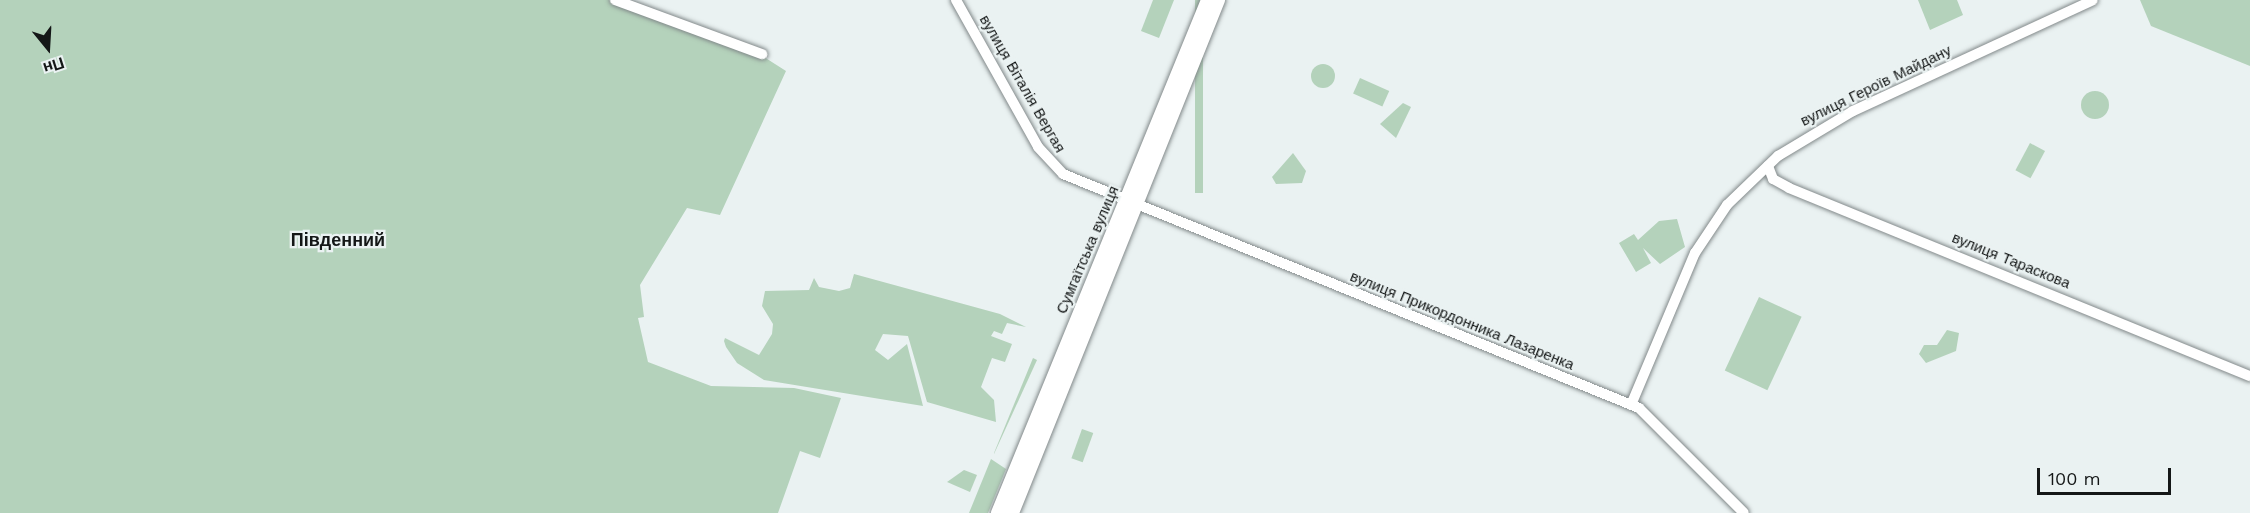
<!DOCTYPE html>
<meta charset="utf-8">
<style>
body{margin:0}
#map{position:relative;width:2250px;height:513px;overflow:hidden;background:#eaf2f2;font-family:"Work Sans",sans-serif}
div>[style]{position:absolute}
.green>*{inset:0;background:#b4d2bb;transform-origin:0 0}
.round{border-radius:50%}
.roads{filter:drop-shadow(0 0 2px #82898a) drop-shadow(0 0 2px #82898a)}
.minor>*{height:10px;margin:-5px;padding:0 5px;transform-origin:5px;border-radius:5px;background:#fff}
.major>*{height:14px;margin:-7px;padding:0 7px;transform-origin:7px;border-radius:7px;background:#fff}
span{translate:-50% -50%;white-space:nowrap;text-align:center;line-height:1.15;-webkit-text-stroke:4.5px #eaf2f2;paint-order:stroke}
.street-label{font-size:15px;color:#141717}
.quarter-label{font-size:18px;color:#141717;font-weight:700}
.north{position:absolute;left:18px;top:18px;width:60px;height:60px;-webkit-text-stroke:4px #eaf2f2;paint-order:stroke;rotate:162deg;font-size:16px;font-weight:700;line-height:24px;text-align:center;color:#141717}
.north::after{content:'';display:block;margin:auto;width:21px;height:27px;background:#141717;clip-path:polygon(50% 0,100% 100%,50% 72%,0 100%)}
.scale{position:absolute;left:2037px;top:468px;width:134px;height:27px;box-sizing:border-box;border:3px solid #141717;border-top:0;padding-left:8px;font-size:18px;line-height:21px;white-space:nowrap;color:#141717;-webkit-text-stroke:4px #eaf2f2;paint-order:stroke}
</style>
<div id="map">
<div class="green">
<div style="clip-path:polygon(0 0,615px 0,764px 57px,786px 71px,720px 215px,687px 208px,640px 285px,644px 317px,638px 318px,648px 362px,711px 386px,794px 388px,841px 398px,820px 458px,800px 451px,778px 513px,0 513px)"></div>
<div style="clip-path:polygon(1153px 0,1174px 0,1159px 38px,1141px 31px)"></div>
<div style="left:1195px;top:0;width:8px;height:193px"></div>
<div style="clip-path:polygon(1918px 0,1957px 0,1963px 15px,1930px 30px)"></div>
<div style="clip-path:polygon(2140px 0,2250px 0,2250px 66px,2151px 26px)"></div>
<div class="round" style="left:1311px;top:64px;width:24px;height:24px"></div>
<div style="left:1360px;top:78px;width:32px;height:17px;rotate:24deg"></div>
<div class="round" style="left:2081px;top:91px;width:28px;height:28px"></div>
<div style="clip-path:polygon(1403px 103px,1411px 107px,1396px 138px,1380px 124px)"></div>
<div style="left:2030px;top:143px;width:17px;height:31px;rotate:28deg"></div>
<div style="clip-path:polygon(1293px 153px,1306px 171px,1302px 183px,1276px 184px,1272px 177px)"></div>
<div style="clip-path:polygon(1677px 219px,1685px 247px,1660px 264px,1643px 248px,1651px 263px,1636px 272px,1619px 243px,1634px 234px,1638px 240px,1659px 221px)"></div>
<div style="clip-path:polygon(854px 274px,1000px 314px,1026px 327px,1007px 323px,1002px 334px,994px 331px,991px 336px,1012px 344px,1005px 362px,992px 358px,981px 387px,994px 400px,996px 422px,927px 402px,908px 336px,883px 334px,875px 350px,888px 360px,907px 344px,923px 406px,764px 380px,737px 363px,726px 347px,724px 341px,725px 338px,759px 355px,772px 334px,773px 324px,762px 306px,765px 291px,809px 290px,814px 278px,819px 287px,839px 291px,850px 288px)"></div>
<div style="left:1759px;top:297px;width:47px;height:81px;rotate:25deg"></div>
<div style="clip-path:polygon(1947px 330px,1959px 333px,1956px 351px,1926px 363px,1919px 354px,1924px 345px,1937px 345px)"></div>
<div style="clip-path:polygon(1033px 358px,1037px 360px,994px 454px,994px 453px)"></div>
<div style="left:1082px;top:429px;width:12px;height:31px;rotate:20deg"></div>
<div style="clip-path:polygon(991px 459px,1006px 469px,988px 513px,969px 513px)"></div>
<div style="clip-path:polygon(964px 470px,977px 475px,970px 492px,947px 482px)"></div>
</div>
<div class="roads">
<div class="minor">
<div style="left:615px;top:0;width:157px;rotate:20.2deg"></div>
<div style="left:956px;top:0;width:168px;rotate:60.8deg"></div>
<div style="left:1038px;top:147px;width:37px;rotate:47deg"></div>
<div style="left:1063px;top:174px;width:622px;rotate:22.11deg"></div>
<div style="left:1639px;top:408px;width:148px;rotate:45deg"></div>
<div style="left:1768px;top:166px;width:14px;rotate:69deg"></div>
<div style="left:1773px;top:179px;width:18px;rotate:29deg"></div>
<div style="left:1789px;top:188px;width:498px;rotate:22.2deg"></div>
<div style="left:1631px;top:405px;width:165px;rotate:-67.2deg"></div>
<div style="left:1695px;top:253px;width:58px;rotate:-56.3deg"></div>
<div style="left:1727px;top:205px;width:71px;rotate:-43.9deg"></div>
<div style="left:1778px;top:156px;width:87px;rotate:-31deg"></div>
<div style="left:1853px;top:111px;width:264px;rotate:-24.8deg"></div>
</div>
<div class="major">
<div style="left:998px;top:513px;width:554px;rotate:-67.74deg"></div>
<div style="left:1012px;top:513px;width:553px;rotate:-68.12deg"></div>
</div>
</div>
<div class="street-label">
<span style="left:1022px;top:84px;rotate:60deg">вулиця Віталія Вергая</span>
<span style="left:1876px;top:86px;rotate:-26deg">вулиця Героїв Майдану</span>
<span style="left:1088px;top:250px;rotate:-67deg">Сумгаїтська вулиця</span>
<span style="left:2011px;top:261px;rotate:22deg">вулиця Тараскова</span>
<span style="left:1462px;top:321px;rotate:22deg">вулиця Прикордонника Лазаренка</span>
</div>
<div class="quarter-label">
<span style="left:338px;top:240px">Південний</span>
</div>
<div class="north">Пн</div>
<div class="scale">100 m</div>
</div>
